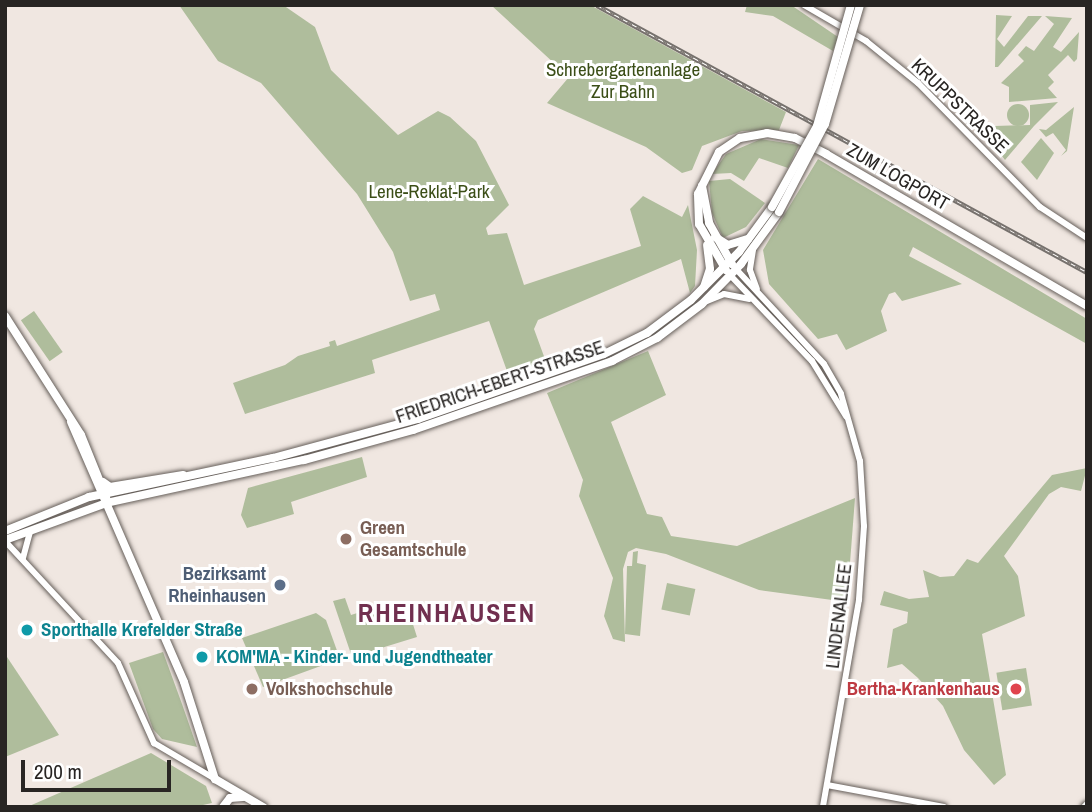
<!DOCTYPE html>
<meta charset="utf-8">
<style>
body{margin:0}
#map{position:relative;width:1092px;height:812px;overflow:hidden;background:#f0e7e1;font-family:"Archivo Narrow",sans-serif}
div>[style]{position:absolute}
.green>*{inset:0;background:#afbd9c;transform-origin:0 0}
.round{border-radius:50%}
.roads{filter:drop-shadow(0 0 2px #665f5a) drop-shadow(0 0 2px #665f5a)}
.minor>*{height:6px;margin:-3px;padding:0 3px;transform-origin:3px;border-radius:3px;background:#fff}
.major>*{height:8px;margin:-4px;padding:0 4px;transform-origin:4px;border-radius:4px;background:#fff}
.rail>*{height:4.5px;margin-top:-2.25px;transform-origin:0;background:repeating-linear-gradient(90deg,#fff 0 5px,#76716d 0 10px);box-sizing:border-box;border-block:2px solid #76716d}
.bridges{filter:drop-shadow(0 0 2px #665f5a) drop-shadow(0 0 2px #665f5a)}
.major-bridge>*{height:8px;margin:-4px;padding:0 4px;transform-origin:4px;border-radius:4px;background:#fff}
.dots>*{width:19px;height:19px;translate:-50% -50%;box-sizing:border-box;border:4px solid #fff;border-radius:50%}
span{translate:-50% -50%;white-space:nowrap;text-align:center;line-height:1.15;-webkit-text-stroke:6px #fff;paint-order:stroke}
.park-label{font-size:19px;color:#3b4e17}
.street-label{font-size:19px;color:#282523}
.education-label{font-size:19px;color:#785e54;font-weight:700}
.left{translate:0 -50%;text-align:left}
.service-label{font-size:19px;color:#4e5e75;font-weight:700}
.right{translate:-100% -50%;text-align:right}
.culture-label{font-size:19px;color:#0d838f;font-weight:700}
.health-label{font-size:19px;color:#be3a42;font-weight:700}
.district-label{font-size:26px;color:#712f4f;font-weight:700;letter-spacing:2px}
.frame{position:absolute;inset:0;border:7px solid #282523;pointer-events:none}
.scale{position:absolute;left:21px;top:760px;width:150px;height:32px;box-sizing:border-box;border:4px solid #282523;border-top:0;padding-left:9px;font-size:21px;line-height:24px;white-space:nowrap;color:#282523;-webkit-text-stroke:5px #fff;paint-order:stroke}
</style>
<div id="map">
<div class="green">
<div style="clip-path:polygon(179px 5px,283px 5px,315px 27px,331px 70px,398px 135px,438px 111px,450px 117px,476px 141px,509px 205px,486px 228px,488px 235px,507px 233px,524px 285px,641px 246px,630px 209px,643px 196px,682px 217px,688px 205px,697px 250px,695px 286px,690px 293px,681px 259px,538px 320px,534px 329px,549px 370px,515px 381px,511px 370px,507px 371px,489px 321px,372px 360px,375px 373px,245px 414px,233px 383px,285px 365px,298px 356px,330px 346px,329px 342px,335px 340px,337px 346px,440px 310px,435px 294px,410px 301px,393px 252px,357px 194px,261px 83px,218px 61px)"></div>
<div style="clip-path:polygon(491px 5px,590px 5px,786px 112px,779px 130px,742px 131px,702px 146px,692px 170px,682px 173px,646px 147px,547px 103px,569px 77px)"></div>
<div style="clip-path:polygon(747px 5px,791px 5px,838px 37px,833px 51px,773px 16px,745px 12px)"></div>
<div style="clip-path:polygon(996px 15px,1012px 16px,997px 39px,1004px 47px,1028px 16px,1042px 16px,998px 67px,995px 67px)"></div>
<div style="clip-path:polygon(1045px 16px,1072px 18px,1053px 47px,1061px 52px,1079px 32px,1077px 59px,1074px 62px,1068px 55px,1048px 75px,1054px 82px,1048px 88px,1057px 98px,1009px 102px,1009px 87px,1001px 83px,1024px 61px,1018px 55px,1026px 46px,1034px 51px,1054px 24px)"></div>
<div style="clip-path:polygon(1058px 102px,1034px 126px,1005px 160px,1002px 156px,1007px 151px,992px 133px,995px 126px,1030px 125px,1030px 105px)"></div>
<div class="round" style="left:1007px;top:104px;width:22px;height:22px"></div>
<div style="clip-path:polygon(1074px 107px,1067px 151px,1061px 156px,1066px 150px,1053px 133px,1046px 137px,1039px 129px,1046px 130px)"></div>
<div style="clip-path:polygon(1041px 138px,1054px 153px,1037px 180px,1021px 162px)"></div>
<div style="clip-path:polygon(761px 139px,799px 145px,788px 168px,759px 158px,744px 181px,731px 173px,712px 174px,726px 154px)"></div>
<div style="clip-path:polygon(818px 159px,1087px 319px,1087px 344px,913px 247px,909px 256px,962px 284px,902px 301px,895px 292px,889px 294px,881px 311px,887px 331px,846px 350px,837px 334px,818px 339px,769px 284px,763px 250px)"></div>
<div style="clip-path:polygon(730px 179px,765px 203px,746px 227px,723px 238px,712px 213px,709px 181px)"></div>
<div style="left:34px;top:311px;width:50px;height:16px;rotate:55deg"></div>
<div style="clip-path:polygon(648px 351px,666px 395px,611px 422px,647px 514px,662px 517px,671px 536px,737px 546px,855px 498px,847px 602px,759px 590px,666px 554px,636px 548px,628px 552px,623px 569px,625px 642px,613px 639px,604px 616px,613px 578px,579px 496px,583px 480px,547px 393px)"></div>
<div style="clip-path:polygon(362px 457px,367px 477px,291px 502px,294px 514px,247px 528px,241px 515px,248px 488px)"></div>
<div style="clip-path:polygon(1087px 468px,1081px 491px,1061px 487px,1049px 494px,1004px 556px,1018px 576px,1025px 616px,982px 634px,1006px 775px,994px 785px,964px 750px,943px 706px,918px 678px,902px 664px,887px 668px,893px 629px,907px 623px,908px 612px,880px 605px,884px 591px,909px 599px,929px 597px,923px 570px,940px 577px,954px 576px,967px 559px,978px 563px,1052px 475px)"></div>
<div style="clip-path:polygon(638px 551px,637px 563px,646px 565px,640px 636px,625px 634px,627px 566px,632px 566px,633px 552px)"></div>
<div style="left:667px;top:583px;width:29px;height:27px;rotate:12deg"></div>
<div style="clip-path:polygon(345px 598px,351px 615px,395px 601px,402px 620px,411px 618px,417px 637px,352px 657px,333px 601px)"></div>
<div style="clip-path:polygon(316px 613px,326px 620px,340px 659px,263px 687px,242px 638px)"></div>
<div style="clip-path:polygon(163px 652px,182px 704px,197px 747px,162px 739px,153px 729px,129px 663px)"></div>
<div style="clip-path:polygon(5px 654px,59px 735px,5px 757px)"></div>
<div style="left:1026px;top:668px;width:38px;height:30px;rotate:81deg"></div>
<div style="clip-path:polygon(151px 753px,206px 786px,212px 803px,194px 807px,27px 807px)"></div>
</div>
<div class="roads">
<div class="minor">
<div style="left:804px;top:5px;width:72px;rotate:30.1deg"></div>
<div style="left:866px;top:41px;width:67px;rotate:38.9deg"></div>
<div style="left:918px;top:83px;width:174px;rotate:45.5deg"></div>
<div style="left:1040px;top:207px;width:56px;rotate:33.4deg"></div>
<div style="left:753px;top:250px;width:20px;rotate:99deg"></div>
<div style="left:750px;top:270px;width:20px;rotate:70deg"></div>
<div style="left:736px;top:269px;width:129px;rotate:47.2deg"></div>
<div style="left:824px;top:364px;width:34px;rotate:60deg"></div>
<div style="left:841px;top:394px;width:70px;rotate:74.2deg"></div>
<div style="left:860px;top:461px;width:65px;rotate:86.5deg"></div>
<div style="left:864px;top:526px;width:74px;rotate:93.9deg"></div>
<div style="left:859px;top:600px;width:210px;rotate:99.9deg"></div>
<div style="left:730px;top:275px;width:119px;rotate:46.4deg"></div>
<div style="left:812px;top:361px;width:65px;rotate:58.3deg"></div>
<div style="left:707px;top:301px;width:18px;rotate:-22deg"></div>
<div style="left:724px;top:294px;width:26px;rotate:11deg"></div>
<div style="left:5px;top:541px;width:166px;rotate:47.2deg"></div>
<div style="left:118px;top:663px;width:88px;rotate:65.8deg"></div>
<div style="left:154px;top:743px;width:71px;rotate:30.5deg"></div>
<div style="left:23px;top:558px;width:28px;rotate:-75deg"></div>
<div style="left:827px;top:785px;width:119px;rotate:10.6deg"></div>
<div style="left:1084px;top:807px;width:4px;rotate:-45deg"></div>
</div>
<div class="major">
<div style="left:702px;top:186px;width:38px;rotate:79deg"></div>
<div style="left:709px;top:223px;width:47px;rotate:60.7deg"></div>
<div style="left:715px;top:237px;width:15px;rotate:32deg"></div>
<div style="left:728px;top:245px;width:21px;rotate:-17deg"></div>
<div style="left:726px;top:270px;width:53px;rotate:-120.4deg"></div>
<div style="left:699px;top:224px;width:30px;rotate:-92deg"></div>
<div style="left:698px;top:194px;width:47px;rotate:-63.4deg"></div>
<div style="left:719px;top:152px;width:25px;rotate:-34deg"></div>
<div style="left:740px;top:138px;width:27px;rotate:-10deg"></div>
<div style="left:767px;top:133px;width:28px;rotate:10deg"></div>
<div style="left:795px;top:138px;width:35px;rotate:27deg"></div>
<div style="left:826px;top:154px;width:302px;rotate:30.2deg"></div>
<div style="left:704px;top:287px;width:19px;rotate:-72deg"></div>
<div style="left:710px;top:269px;width:24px;rotate:-97deg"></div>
<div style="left:5px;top:316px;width:141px;rotate:57.4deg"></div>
<div style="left:81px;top:435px;width:67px;rotate:68deg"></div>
<div style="left:71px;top:422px;width:283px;rotate:66.5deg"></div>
<div style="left:184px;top:682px;width:102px;rotate:72.3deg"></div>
<div style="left:215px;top:779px;width:56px;rotate:30.3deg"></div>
<div style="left:103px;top:482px;width:9px;rotate:36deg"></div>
<div style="left:110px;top:487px;width:74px;rotate:-9.3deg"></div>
<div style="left:5px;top:531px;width:91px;rotate:-22deg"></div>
<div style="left:89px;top:497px;width:188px;rotate:-12deg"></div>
<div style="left:273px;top:458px;width:150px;rotate:-15.1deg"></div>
<div style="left:418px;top:419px;width:197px;rotate:-19.3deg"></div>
<div style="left:604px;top:354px;width:48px;rotate:-26deg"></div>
<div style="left:647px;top:333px;width:55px;rotate:-36.9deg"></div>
<div style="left:691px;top:300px;width:68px;rotate:-45deg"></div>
<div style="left:739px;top:252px;width:56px;rotate:-53.7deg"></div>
<div style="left:5px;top:540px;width:108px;rotate:-20.1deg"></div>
<div style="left:106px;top:503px;width:203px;rotate:-12.3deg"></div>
<div style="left:304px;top:460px;width:113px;rotate:-15.4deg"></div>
<div style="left:413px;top:430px;width:211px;rotate:-19.1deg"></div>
<div style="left:612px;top:361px;width:51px;rotate:-27.1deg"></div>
<div style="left:657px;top:338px;width:56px;rotate:-37.1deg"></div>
<div style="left:702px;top:304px;width:56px;rotate:-45.7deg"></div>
<div style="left:741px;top:264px;width:64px;rotate:-53.8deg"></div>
<div style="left:223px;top:807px;width:11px;rotate:-52deg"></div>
<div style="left:230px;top:798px;width:13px;rotate:-4deg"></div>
</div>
</div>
<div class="rail">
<div style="left:597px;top:5px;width:558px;rotate:28.59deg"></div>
</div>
<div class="bridges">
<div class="major-bridge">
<div style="left:772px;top:207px;width:93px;rotate:-60.9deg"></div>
<div style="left:817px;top:126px;width:126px;rotate:-74.3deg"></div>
<div style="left:779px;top:212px;width:99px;rotate:-62.4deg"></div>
<div style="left:825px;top:124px;width:124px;rotate:-73.6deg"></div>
</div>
</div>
<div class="dots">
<div style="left:346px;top:539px;background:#8d6e63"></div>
<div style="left:280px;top:585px;background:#5c6f8a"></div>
<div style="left:27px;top:630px;background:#0f9aa8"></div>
<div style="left:202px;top:657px;background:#0f9aa8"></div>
<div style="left:252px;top:689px;background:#8d6e63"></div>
<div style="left:1016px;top:689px;background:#e0444e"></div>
</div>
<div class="park-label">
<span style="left:623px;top:81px">Schrebergartenanlage<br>Zur Bahn</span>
<span style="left:429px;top:192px">Lene-Reklat-Park</span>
</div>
<div class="street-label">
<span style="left:960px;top:106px;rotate:44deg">KRUPPSTRASSE</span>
<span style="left:898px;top:177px;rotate:30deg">ZUM LOGPORT</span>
<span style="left:500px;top:382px;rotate:-19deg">FRIEDRICH-EBERT-STRASSE</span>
<span style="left:839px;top:616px;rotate:-83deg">LINDENALLEE</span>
</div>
<div class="education-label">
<span class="left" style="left:360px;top:539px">Green<br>Gesamtschule</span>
<span class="left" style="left:266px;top:689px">Volkshochschule</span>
</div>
<div class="service-label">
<span class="right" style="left:266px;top:585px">Bezirksamt<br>Rheinhausen</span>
</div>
<div class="culture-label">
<span class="left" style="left:41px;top:630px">Sporthalle Krefelder Straße</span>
<span class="left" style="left:216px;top:657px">KOM'MA - Kinder- und Jugendtheater</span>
</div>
<div class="health-label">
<span class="right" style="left:1000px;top:689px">Bertha-Krankenhaus</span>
</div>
<div class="district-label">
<span style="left:447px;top:613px">RHEINHAUSEN</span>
</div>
<div class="frame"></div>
<div class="scale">200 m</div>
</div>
